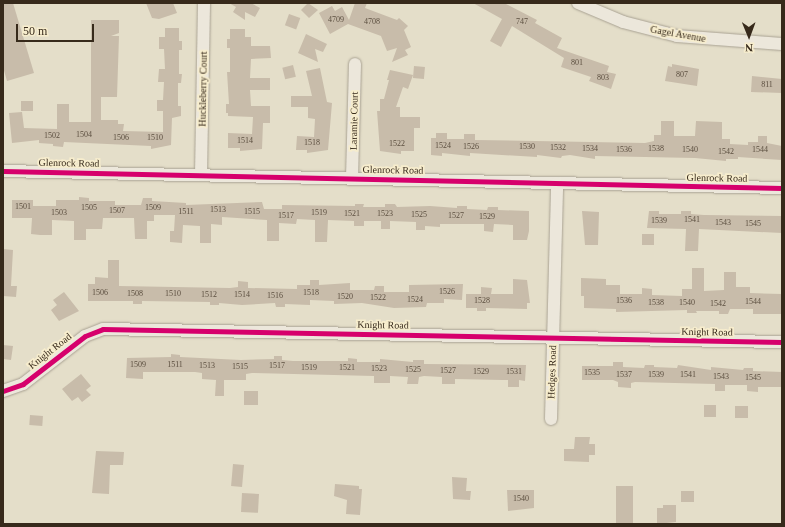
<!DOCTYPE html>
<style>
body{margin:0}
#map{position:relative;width:785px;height:527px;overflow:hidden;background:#e4dec9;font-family:Georgia,serif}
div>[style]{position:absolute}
.building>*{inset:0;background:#c8bcaa;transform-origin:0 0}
.roads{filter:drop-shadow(0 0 1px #a9a293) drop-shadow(0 0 1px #a9a293)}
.minor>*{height:12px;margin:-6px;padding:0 6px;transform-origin:6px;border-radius:6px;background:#ece7db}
.cycleway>*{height:5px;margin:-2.5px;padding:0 2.5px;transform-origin:2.5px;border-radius:2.5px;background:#d6006c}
span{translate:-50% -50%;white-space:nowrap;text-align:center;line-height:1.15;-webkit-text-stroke:3.5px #f7edcd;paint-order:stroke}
.number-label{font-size:8px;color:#5b4e3f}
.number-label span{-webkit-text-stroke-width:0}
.street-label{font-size:10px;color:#372a1b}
.frame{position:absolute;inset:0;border:4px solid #372a1b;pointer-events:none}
.north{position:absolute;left:729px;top:16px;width:40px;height:40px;-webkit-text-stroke:3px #f7edcd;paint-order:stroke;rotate:179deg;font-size:11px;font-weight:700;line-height:16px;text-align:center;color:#372a1b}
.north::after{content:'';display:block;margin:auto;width:14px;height:18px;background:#372a1b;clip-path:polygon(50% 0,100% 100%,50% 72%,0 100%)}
.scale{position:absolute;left:16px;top:24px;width:78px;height:18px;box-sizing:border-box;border:2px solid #372a1b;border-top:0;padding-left:5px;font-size:12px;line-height:14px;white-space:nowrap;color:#372a1b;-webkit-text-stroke:3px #f7edcd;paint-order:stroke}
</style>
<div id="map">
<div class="building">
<div style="clip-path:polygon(3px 3px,13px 3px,34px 73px,7px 81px,3px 67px)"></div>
<div style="clip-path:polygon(146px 3px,173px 3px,177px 13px,159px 19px,152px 18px)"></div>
<div style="clip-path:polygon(229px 3px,251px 3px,260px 8px,255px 17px,245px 12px,245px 20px,233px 12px,236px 7px)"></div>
<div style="clip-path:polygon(308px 3px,318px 10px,309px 18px,301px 10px)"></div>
<div style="clip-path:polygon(355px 3px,367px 3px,365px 8px,397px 20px,399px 18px,408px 26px,404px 30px,411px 47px,405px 50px,408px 55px,392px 62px,397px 48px,387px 51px,381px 36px,348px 24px,330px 34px,319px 13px,332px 6px,335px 11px,342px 7px,349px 20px)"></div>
<div style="clip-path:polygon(473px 3px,504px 3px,537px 20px,535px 23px,562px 38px,557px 48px,609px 66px,607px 72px,616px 74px,611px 89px,589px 81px,591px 77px,561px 67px,564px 58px,512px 26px,501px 47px,490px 41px,502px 19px)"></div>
<div style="left:289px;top:14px;width:12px;height:12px;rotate:20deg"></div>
<div style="clip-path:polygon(91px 20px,119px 20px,119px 33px,111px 36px,119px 36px,117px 97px,101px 97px,101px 120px,118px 120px,118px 124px,124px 124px,123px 131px,163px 132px,163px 111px,157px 111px,157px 100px,163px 100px,164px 82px,158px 82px,159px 69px,165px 69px,164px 49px,159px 49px,159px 37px,165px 37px,165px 28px,179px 28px,179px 41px,182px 41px,182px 50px,179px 50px,179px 74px,182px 74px,181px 83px,178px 83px,178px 106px,181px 106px,181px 116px,172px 118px,171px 145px,151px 149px,151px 146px,64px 142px,63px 147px,53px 146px,53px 144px,39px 143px,39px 140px,12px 143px,9px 113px,22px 112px,24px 128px,57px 129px,57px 104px,69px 104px,69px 122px,91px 122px)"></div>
<div style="clip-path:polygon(230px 29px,245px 29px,245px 37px,251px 37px,251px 46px,270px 46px,271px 58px,251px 59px,250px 78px,270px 78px,270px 90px,250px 90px,251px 106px,270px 106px,270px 123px,263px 123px,262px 149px,240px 151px,240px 148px,228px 148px,228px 133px,252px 134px,253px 117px,228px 116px,228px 113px,226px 113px,226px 104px,229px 104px,227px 72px,230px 72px,230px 48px,227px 48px,227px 39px,230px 39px)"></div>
<div style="clip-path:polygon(306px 34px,327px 44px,323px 52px,315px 49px,318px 62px,298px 53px)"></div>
<div style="clip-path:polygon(672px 64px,699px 69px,697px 86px,665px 81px,668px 66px,672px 67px)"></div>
<div style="left:293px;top:65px;width:12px;height:11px;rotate:76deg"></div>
<div style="left:414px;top:66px;width:11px;height:12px;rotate:5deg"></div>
<div style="clip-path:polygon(320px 68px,327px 102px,332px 103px,328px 150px,307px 153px,307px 150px,296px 150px,297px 136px,314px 137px,315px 119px,308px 118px,308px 107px,291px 107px,291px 96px,312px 96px,306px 71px)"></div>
<div style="clip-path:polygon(390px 70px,413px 75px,408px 89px,403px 87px,396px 107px,400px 107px,400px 117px,420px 117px,420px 128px,414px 128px,414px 151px,401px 151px,401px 154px,380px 151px,377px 111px,380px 111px,380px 99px,384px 99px,389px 80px,387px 80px)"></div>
<div style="clip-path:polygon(752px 76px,782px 79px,782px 93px,751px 92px)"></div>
<div style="left:21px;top:101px;width:12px;height:10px"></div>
<div style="clip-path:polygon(661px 121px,674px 121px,674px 136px,695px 136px,696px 121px,722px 122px,722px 139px,730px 139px,730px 144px,748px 145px,748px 142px,758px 142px,758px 136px,767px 136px,767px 143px,782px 146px,782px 160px,738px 157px,738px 159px,726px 159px,726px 161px,695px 158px,595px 156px,595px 159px,570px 155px,562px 156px,561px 158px,537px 155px,537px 157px,470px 153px,470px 156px,442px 153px,442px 156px,431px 155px,431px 138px,436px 138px,436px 133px,447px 133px,447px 139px,464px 139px,464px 134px,475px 134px,475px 140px,645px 143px,654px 141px,654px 135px,661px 135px)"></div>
<div style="clip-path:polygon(79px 197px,89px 198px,89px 201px,115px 201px,115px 205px,141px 205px,143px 198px,152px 198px,152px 201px,186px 203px,186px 205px,262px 202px,264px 209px,282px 209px,282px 205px,355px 206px,355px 204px,364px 204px,363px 207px,385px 207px,385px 204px,395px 204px,397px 207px,430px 206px,457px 208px,457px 206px,467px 206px,467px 209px,487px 210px,488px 207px,498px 207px,498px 210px,529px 211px,529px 231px,527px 240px,513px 240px,513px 225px,494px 224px,493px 232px,484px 231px,484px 224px,440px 224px,440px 227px,425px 226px,425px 230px,416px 230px,416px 222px,390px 221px,390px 229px,381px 229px,381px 221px,364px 221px,364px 226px,354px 226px,354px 221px,328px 220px,327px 242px,315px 242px,315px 220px,297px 219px,296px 224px,279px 223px,279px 241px,267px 241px,267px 220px,222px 217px,222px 225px,211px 224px,211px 243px,200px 243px,200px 226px,183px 225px,182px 243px,170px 242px,170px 231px,174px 231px,175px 215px,154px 215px,154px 221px,147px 221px,147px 239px,135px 239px,134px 218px,103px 218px,102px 229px,86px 229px,86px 240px,74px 240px,74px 221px,52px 220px,52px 235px,40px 235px,31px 234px,32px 218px,12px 218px,12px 200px,33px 200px,33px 206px,56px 206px,56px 200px,79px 200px)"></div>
<div style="clip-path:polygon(582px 211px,599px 212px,598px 245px,585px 245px)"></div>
<div style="clip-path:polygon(649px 211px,659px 211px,659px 214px,681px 214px,681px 211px,691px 211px,691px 214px,704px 215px,782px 216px,782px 233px,699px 229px,698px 251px,685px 251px,686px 229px,647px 228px)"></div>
<div style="left:642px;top:234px;width:12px;height:11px"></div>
<div style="clip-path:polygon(3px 249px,13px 250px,11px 286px,17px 286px,16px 297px,3px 296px)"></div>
<div style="clip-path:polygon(108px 260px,119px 260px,119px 286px,230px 288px,238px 287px,238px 281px,248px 282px,248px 288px,297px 289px,297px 285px,310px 285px,310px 280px,319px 280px,319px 285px,350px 283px,350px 290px,374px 290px,375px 286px,384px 286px,384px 292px,409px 292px,409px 285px,463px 284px,462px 300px,444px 299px,444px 303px,427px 303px,426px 307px,394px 308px,362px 303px,334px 304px,334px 301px,310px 300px,310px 305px,285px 304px,285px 307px,276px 307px,275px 303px,242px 305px,219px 303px,219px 305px,210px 305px,210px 302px,142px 301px,142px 304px,133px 304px,133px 301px,88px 301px,88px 284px,95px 284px,95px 277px,108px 278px)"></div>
<div style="clip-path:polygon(692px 268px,704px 268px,704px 291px,724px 290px,724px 272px,736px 272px,736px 287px,750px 287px,750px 293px,782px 294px,782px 314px,753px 314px,753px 309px,730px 309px,728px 314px,719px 314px,719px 311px,696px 311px,697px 313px,687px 313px,687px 310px,616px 312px,616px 309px,584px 308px,584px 296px,581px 296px,581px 278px,606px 279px,606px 285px,620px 285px,620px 294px,642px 294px,642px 288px,652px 289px,652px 295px,682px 296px,682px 289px,692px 289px)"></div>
<div style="clip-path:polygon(513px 279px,527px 280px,530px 303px,527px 303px,527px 309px,486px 308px,486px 311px,477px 311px,477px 308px,466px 308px,466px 294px,481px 294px,481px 287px,492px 288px,491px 294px,513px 294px)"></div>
<div style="clip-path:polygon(64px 292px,79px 311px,59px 321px,51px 310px,57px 305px,53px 300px)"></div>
<div style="clip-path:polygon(3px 345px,13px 346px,11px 360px,3px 359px)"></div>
<div style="clip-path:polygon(171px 354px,180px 355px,180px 357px,241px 360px,274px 359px,274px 356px,282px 356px,282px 360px,293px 361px,348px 361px,348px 358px,357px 359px,357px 362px,380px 362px,380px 359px,413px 362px,413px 360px,424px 360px,424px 364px,526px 365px,525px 381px,519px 380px,519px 387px,508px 387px,508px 380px,502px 380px,455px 379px,455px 384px,442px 384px,442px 377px,424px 376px,419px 377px,418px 384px,407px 384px,408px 377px,390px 376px,390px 383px,374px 383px,374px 376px,252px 373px,246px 374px,246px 380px,224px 380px,224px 396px,215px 396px,216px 380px,202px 379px,202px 373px,195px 372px,143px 372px,143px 379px,126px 378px,127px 358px,171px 357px)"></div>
<div style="clip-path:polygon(613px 362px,623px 362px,623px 367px,644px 368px,645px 365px,654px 365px,654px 367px,677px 368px,678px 365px,711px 370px,711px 367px,743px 370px,744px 368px,753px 368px,753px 371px,782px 372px,782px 387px,758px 387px,758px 392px,747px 391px,747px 385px,725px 385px,725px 391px,715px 391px,715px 384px,635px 382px,631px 383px,631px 388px,618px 387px,618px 382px,613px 380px,582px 380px,582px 366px,613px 366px)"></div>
<div style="clip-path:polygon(81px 374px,91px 386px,86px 390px,91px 395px,82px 402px,78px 397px,72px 401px,62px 389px)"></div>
<div style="left:244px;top:391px;width:14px;height:14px"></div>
<div style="left:704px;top:405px;width:12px;height:12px"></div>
<div style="left:735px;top:406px;width:13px;height:12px"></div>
<div style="left:30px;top:415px;width:13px;height:10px;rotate:4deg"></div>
<div style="clip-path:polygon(575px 437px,590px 437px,589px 444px,595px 444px,595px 455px,589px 455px,589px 462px,564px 461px,564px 449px,574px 449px)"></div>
<div style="clip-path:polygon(96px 451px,124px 452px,123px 465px,110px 465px,109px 494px,92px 493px)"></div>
<div style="left:233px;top:464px;width:11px;height:22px;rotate:5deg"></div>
<div style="clip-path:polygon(452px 477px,467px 478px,466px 491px,471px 491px,470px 500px,453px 499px)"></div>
<div style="clip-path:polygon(335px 484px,359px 486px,359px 489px,362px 489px,360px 515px,346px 514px,347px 500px,334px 496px)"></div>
<div style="left:616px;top:486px;width:17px;height:38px"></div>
<div style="clip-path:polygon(507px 490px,534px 490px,534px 508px,508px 511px)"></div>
<div style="left:681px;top:491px;width:13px;height:11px"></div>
<div style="left:242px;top:493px;width:17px;height:19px;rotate:3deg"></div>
<div style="clip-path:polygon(663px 505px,676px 505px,676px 522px,657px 524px,657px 508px,663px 508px)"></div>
</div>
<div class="roads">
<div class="minor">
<div style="left:578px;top:3px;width:49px;rotate:22.9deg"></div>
<div style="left:623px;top:22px;width:56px;rotate:14.5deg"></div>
<div style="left:677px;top:36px;width:105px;rotate:4.4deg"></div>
<div style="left:3px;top:171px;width:779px;rotate:1.25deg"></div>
<div style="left:201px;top:175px;width:172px;rotate:-89deg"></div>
<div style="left:352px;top:178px;width:114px;rotate:-88.5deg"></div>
<div style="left:3px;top:391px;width:21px;rotate:-19deg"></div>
<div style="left:23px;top:384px;width:78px;rotate:-37.7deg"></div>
<div style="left:85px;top:336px;width:19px;rotate:-21deg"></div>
<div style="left:103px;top:329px;width:679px;rotate:1.1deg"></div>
<div style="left:551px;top:419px;width:236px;rotate:-88.5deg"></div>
</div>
</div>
<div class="cycleway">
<div style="left:3px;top:171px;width:779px;rotate:1.25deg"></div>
<div style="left:3px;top:391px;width:21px;rotate:-19deg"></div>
<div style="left:23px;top:384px;width:78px;rotate:-37.7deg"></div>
<div style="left:85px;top:336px;width:19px;rotate:-21deg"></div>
<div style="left:103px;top:329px;width:679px;rotate:1.1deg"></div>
</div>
<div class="number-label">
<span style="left:336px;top:20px">4709</span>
<span style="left:372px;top:22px">4708</span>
<span style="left:522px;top:22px">747</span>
<span style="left:577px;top:63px">801</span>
<span style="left:682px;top:75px">807</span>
<span style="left:603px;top:78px">803</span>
<span style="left:767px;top:85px">811</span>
<span style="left:84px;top:135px">1504</span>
<span style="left:52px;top:136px">1502</span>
<span style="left:121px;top:138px">1506</span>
<span style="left:155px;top:138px">1510</span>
<span style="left:245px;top:141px">1514</span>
<span style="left:312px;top:143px">1518</span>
<span style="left:397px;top:144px">1522</span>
<span style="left:443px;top:146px">1524</span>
<span style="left:471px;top:147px">1526</span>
<span style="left:527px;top:147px">1530</span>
<span style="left:558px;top:148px">1532</span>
<span style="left:590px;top:149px">1534</span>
<span style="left:656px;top:149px">1538</span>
<span style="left:624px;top:150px">1536</span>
<span style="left:690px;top:150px">1540</span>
<span style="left:760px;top:150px">1544</span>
<span style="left:726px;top:152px">1542</span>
<span style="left:23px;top:207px">1501</span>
<span style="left:89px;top:208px">1505</span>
<span style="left:153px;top:208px">1509</span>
<span style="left:218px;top:210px">1513</span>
<span style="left:117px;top:211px">1507</span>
<span style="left:186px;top:212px">1511</span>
<span style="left:252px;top:212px">1515</span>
<span style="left:59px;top:213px">1503</span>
<span style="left:319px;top:213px">1519</span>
<span style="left:352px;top:214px">1521</span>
<span style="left:385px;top:214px">1523</span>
<span style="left:419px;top:215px">1525</span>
<span style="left:286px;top:216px">1517</span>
<span style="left:456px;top:216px">1527</span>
<span style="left:487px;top:217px">1529</span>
<span style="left:692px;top:220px">1541</span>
<span style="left:659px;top:221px">1539</span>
<span style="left:723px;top:223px">1543</span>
<span style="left:753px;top:224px">1545</span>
<span style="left:447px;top:292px">1526</span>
<span style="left:100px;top:293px">1506</span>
<span style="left:311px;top:293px">1518</span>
<span style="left:135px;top:294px">1508</span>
<span style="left:173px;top:294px">1510</span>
<span style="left:209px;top:295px">1512</span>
<span style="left:242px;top:295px">1514</span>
<span style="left:275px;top:296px">1516</span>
<span style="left:345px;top:297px">1520</span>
<span style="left:378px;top:298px">1522</span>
<span style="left:415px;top:300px">1524</span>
<span style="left:482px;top:301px">1528</span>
<span style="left:624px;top:301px">1536</span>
<span style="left:753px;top:302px">1544</span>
<span style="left:656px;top:303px">1538</span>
<span style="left:687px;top:303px">1540</span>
<span style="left:718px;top:304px">1542</span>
<span style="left:138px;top:365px">1509</span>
<span style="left:175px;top:365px">1511</span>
<span style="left:207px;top:366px">1513</span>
<span style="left:277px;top:366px">1517</span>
<span style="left:240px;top:367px">1515</span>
<span style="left:309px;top:368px">1519</span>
<span style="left:347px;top:368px">1521</span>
<span style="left:379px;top:369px">1523</span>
<span style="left:413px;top:370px">1525</span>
<span style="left:448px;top:371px">1527</span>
<span style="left:481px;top:372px">1529</span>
<span style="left:514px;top:372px">1531</span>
<span style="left:592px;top:373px">1535</span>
<span style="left:624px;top:375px">1537</span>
<span style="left:656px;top:375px">1539</span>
<span style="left:688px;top:375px">1541</span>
<span style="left:721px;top:377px">1543</span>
<span style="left:753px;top:378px">1545</span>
<span style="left:521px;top:499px">1540</span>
</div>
<div class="street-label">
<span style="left:678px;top:34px;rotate:10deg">Gagel Avenue</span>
<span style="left:203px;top:89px;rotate:-89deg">Huckleberry Court</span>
<span style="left:354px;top:121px;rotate:-89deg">Laramie Court</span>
<span style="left:69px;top:163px;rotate:1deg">Glenrock Road</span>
<span style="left:393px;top:170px;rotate:1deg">Glenrock Road</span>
<span style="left:717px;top:178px;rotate:1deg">Glenrock Road</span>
<span style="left:383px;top:325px;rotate:1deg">Knight Road</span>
<span style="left:707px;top:332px;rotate:1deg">Knight Road</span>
<span style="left:50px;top:351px;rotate:-38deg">Knight Road</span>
<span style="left:552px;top:372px;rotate:-88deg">Hedges Road</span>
</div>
<div class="frame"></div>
<div class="north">N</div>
<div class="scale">50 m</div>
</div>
